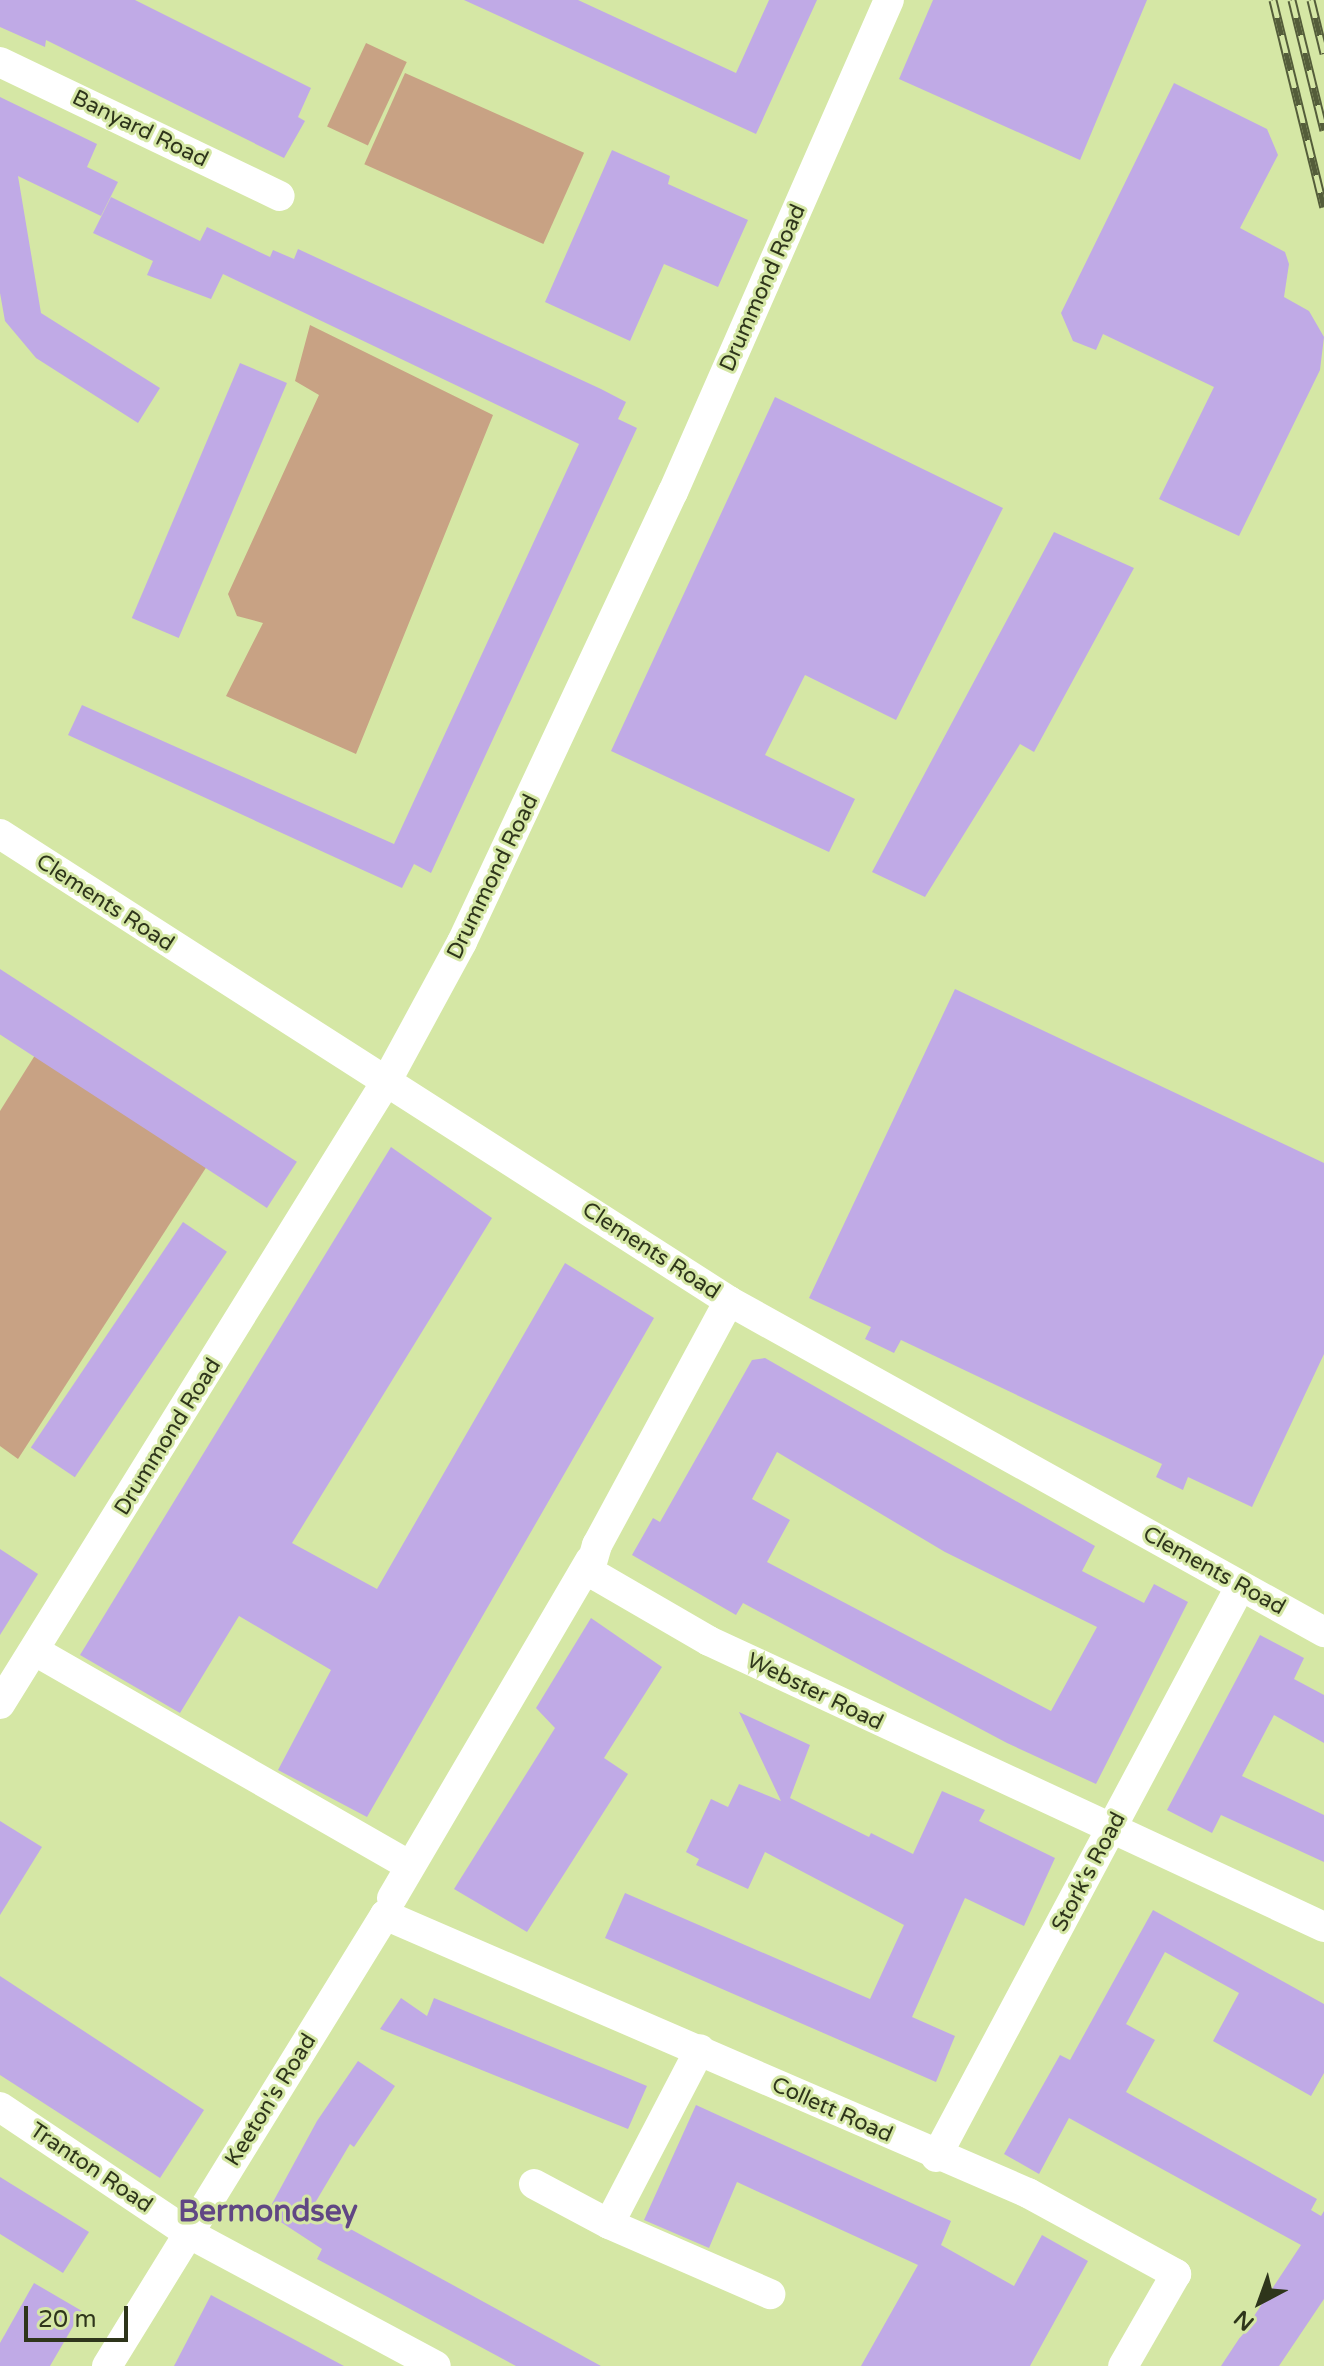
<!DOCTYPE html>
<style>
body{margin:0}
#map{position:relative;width:1324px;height:2366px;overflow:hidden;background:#d5e7a5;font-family:"Varela Round",sans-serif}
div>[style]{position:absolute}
.green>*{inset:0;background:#c8a284;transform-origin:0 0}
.building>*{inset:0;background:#c0aae6;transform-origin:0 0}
.street>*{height:30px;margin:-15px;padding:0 15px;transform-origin:15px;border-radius:15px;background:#fff}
.rail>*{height:9px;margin-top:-4.5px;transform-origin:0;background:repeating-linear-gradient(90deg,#d5e7a5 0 18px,#545d3a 0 36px);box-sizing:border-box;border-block:2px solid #545d3a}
span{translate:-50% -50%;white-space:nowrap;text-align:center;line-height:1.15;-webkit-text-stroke:6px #d5e7a5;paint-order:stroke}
.street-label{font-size:22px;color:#2e351b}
.district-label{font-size:30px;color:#604784;font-weight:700}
.north{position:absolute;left:1220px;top:2262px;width:80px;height:80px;-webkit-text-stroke:6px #d5e7a5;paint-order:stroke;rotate:221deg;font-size:22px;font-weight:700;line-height:32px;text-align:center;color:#2e351b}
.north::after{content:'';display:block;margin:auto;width:28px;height:36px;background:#2e351b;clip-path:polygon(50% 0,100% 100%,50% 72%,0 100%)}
.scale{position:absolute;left:24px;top:2306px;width:104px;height:36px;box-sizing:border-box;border:4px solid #2e351b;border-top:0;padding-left:10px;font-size:24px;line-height:28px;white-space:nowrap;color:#2e351b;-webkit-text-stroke:6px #d5e7a5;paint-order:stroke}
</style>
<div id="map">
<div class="green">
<div style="left:366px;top:43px;width:45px;height:92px;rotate:25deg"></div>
<div style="left:405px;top:73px;width:196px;height:100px;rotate:24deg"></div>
<div style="clip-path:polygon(310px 325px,493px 415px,356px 754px,226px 696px,263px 623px,237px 616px,228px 594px,319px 395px,295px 381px)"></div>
<div style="clip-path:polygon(37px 1052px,209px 1163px,18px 1459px,0 1446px,0 1111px)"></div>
</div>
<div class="building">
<div style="clip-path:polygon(0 0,135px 0,311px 88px,298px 117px,305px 121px,284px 158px,46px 40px,45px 47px,0 27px)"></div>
<div style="clip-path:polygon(464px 0,578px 0,736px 73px,769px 0,817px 0,756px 134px)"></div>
<div style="clip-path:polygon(933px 0,1147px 0,1080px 160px,899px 79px)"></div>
<div style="clip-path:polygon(1174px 83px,1267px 129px,1278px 155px,1240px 228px,1285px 252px,1289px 264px,1284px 297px,1309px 311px,1324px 337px,1320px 370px,1239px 536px,1159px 499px,1214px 387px,1103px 334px,1096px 350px,1073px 341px,1061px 313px)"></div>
<div style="clip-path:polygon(0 97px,97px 144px,87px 167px,118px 182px,101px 216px,18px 176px,41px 313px,160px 388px,138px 423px,36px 358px,5px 321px,0 293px)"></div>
<div style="clip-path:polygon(612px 150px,670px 176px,668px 184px,748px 220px,718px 287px,664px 264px,630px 341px,545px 302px)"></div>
<div style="clip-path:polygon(111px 197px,200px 241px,207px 227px,270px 257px,273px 250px,294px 259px,298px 249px,601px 389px,626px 402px,618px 419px,637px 428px,431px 873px,414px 864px,402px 888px,68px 735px,82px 705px,394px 844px,579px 444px,223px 274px,211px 299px,147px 275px,153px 261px,93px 233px)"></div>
<div style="left:240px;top:363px;width:51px;height:277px;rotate:23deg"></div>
<div style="clip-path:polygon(775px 397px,1003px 508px,896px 720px,805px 675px,765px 755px,855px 799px,829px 852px,611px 751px)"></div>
<div style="clip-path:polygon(1054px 532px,1134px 568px,1034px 752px,1020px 744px,925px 897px,872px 872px)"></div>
<div style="left:0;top:969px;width:354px;height:55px;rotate:33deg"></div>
<div style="clip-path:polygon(955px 989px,1324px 1163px,1324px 1354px,1252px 1507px,1188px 1477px,1183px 1490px,1156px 1477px,1162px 1464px,901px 1340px,894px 1353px,865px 1339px,871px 1327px,809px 1298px)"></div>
<div style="clip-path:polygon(391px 1147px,492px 1218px,292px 1543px,377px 1589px,565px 1263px,654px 1318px,367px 1817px,278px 1770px,331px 1670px,239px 1616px,180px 1713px,80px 1655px)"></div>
<div style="left:183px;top:1222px;width:53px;height:272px;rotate:34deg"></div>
<div style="clip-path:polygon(evenodd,765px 1358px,1095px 1546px,1082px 1571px,1144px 1603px,1154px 1584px,1188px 1602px,1096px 1784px,1007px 1743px,743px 1603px,736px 1615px,632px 1555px,653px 1518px,660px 1522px,752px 1360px,765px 1358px,777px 1452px,945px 1552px,1097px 1627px,1051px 1711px,767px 1562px,790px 1520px,752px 1499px,777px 1452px)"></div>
<div style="clip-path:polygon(0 1549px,38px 1574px,0 1635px)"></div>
<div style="clip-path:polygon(591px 1618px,662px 1667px,604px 1758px,628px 1774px,527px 1932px,454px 1889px,555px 1728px,536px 1708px)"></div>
<div style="clip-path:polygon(1260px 1635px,1304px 1658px,1294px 1679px,1324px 1695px,1324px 1743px,1274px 1715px,1242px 1776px,1324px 1815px,1324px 1862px,1221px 1815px,1212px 1833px,1167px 1810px)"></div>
<div style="clip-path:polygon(739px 1712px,810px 1745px,790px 1798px,869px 1837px,871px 1833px,913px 1854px,942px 1791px,985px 1810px,979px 1821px,1055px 1858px,1024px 1926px,965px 1898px,912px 2017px,955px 2036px,936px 2082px,605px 1938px,625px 1893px,870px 1999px,904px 1925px,765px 1852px,748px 1889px,696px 1865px,699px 1859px,686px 1852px,711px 1799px,728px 1807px,739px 1784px,781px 1801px)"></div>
<div style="clip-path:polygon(0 1821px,42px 1847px,0 1915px)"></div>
<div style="clip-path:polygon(1153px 1910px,1324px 2004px,1324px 2073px,1311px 2096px,1213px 2041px,1239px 1993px,1165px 1952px,1126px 2024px,1155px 2040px,1126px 2092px,1317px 2199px,1311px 2210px,1321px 2216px,1324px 2211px,1324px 2299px,1279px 2366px,1221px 2366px,1301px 2245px,1069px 2118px,1039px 2174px,1004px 2154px,1060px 2055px,1070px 2060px)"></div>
<div style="clip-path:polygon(0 1976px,204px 2110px,160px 2178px,0 2075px)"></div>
<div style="clip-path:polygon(401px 1998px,427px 2016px,434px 1998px,647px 2086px,628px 2129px,380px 2029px)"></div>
<div style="clip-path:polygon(358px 2061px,395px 2086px,354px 2147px,350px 2144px,312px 2208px,601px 2366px,516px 2366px,317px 2259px,322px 2249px,267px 2213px,317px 2121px)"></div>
<div style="clip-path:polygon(696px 2105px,951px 2221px,941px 2245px,1014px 2286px,1042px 2235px,1088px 2261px,1030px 2366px,861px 2366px,918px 2265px,737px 2182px,709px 2248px,644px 2220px)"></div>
<div style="clip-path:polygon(0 2177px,89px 2232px,63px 2273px,0 2234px)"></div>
<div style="clip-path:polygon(34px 2283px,82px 2311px,50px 2366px,0 2366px,0 2343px)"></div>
<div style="clip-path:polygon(211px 2295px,344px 2366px,174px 2366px)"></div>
</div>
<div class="street">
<div style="left:0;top:62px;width:310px;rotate:25.6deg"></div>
<div style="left:0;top:834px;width:866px;rotate:32.64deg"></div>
<div style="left:729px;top:1301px;width:681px;rotate:29.09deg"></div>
<div style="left:729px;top:1301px;width:277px;rotate:118.4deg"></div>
<div style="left:597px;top:1545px;width:25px;rotate:106deg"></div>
<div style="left:590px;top:1569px;width:10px;rotate:45deg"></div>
<div style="left:597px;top:1576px;width:129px;rotate:30.1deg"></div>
<div style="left:709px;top:1641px;width:678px;rotate:24.94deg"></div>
<div style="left:35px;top:1651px;width:432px;rotate:29.8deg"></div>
<div style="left:0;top:1704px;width:732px;rotate:-58.18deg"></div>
<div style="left:386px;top:1082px;width:159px;rotate:-61.5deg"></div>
<div style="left:462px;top:942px;width:497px;rotate:-64.9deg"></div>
<div style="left:673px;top:492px;width:537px;rotate:-66.3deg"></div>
<div style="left:392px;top:1898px;width:392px;rotate:-59.6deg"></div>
<div style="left:0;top:2107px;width:226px;rotate:33.8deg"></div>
<div style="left:188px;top:2233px;width:281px;rotate:28.2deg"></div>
<div style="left:936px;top:2157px;width:646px;rotate:-61.93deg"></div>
<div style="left:534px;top:2184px;width:85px;rotate:28.1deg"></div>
<div style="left:609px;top:2224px;width:176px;rotate:23.5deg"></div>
<div style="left:609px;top:2224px;width:197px;rotate:-62.5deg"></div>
<div style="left:107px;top:2366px;width:530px;rotate:-58.35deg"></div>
<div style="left:385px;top:1915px;width:701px;rotate:23.38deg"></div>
<div style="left:1028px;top:2193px;width:169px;rotate:28.7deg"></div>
<div style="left:1176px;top:2274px;width:106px;rotate:119.9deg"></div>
</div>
<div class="rail">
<div style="left:1273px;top:0;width:213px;rotate:76.2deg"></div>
<div style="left:1292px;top:0;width:134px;rotate:76.2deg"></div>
<div style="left:1311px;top:0;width:55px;rotate:76.2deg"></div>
</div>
<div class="street-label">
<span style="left:140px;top:129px;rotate:26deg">Banyard Road</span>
<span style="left:763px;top:288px;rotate:-66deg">Drummond Road</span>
<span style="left:493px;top:877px;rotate:-64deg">Drummond Road</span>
<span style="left:105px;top:903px;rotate:33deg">Clements Road</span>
<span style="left:651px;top:1251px;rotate:33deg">Clements Road</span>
<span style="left:168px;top:1437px;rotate:-58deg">Drummond Road</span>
<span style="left:1214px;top:1571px;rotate:29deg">Clements Road</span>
<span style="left:815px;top:1692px;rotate:26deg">Webster Road</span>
<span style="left:1089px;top:1872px;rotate:-62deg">Stork's Road</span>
<span style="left:271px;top:2100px;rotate:-58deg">Keeton's Road</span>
<span style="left:832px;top:2110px;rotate:24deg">Collett Road</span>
<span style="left:91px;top:2168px;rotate:34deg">Tranton Road</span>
</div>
<div class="district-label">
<span style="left:268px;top:2212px">Bermondsey</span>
</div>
<div class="north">N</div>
<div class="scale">20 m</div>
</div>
